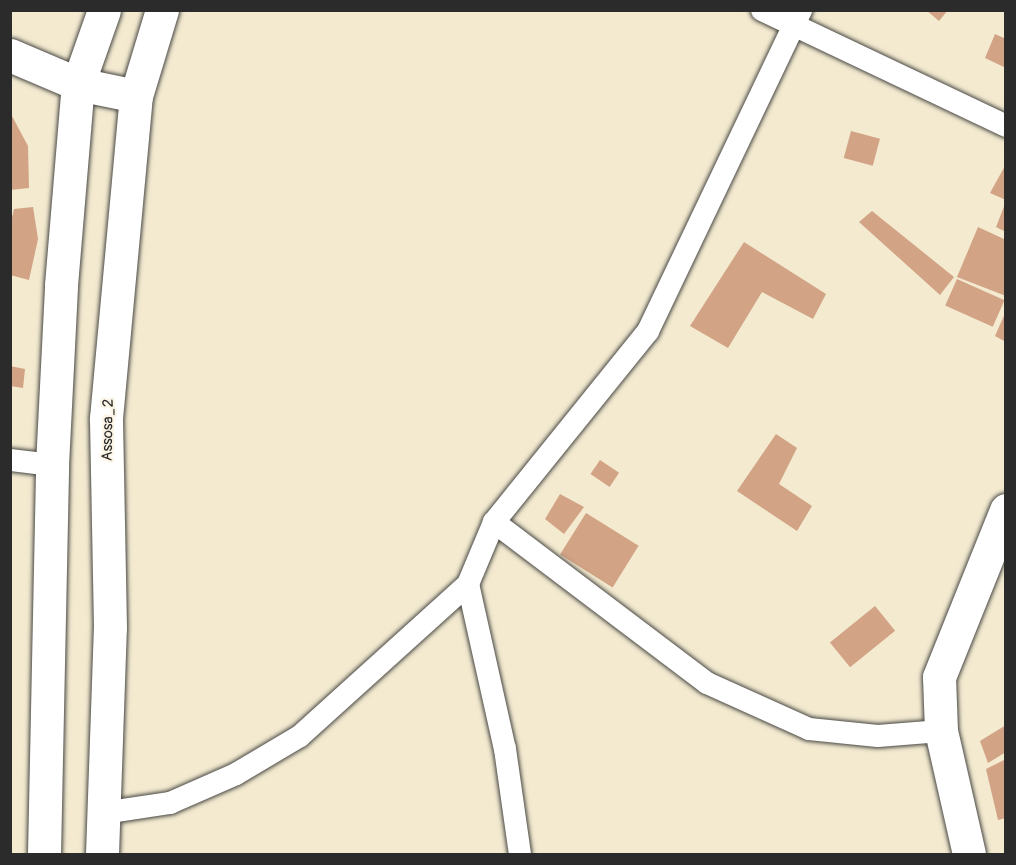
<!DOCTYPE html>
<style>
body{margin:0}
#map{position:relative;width:1016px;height:865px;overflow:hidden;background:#f3ead0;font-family:Pangolin,sans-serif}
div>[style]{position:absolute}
.building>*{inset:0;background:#d2a385;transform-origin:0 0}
.roads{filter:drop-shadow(0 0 2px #494844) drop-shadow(0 0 2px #494844)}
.street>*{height:22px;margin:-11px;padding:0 11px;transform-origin:11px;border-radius:11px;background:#fff}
.secondary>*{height:33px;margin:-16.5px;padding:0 16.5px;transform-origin:16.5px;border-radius:16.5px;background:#fff}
span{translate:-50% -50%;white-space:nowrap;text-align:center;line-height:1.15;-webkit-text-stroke:4.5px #fcf5e5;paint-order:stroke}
.street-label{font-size:15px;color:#2b2b2b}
.frame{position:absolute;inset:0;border:12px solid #2b2b2b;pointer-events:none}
</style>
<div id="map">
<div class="building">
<div style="clip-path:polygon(926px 10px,948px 10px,939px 21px)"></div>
<div style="clip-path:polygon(995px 34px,1006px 39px,1006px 68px,985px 58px)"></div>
<div style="clip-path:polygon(12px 116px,28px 146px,29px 188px,10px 190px)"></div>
<div style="left:851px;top:131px;width:30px;height:28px;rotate:15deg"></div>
<div style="clip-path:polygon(1006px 164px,1006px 200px,990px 193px)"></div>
<div style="clip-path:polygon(1005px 204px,1006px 204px,1006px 232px,996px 227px)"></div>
<div style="clip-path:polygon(33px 207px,38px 239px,29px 280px,10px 275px,10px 226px,14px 209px)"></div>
<div style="clip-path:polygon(872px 211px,954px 277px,940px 295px,859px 222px)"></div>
<div style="clip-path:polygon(978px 227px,1006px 240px,1006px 296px,957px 277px)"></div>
<div style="clip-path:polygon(744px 242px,826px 294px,813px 319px,762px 292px,728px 348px,690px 326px)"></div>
<div style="left:957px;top:279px;width:52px;height:29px;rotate:24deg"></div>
<div style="clip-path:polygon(1006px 311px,1006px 342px,995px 336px)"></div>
<div style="clip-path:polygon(10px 366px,25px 369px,23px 388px,10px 386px)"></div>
<div style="clip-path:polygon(776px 434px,797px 448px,779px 484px,812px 506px,797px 531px,737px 491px)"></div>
<div style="left:600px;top:460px;width:23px;height:17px;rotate:34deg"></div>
<div style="clip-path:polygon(560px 494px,584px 507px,564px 534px,545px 519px)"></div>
<div style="left:586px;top:513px;width:62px;height:49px;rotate:32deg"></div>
<div style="left:875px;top:606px;width:32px;height:58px;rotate:51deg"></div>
<div style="clip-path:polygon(1006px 725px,1006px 752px,988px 763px,980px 741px)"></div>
<div style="clip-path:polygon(1006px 759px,1006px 818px,998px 820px,986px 769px)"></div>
</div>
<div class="roads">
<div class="street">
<div style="left:762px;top:10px;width:270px;rotate:25.4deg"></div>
<div style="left:10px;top:460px;width:42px;rotate:6.8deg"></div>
<div style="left:494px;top:522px;width:267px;rotate:37.1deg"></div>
<div style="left:707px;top:683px;width:112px;rotate:24.3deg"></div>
<div style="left:809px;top:729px;width:69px;rotate:5.8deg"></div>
<div style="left:878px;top:736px;width:63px;rotate:-4.5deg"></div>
<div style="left:468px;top:584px;width:169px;rotate:77.4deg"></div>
<div style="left:505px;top:749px;width:106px;rotate:81.9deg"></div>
<div style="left:103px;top:813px;width:68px;rotate:-8.5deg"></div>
<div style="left:170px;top:803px;width:72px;rotate:-23.7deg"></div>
<div style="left:236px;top:774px;width:74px;rotate:-30.7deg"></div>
<div style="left:300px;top:736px;width:227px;rotate:-42.1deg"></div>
<div style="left:468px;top:584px;width:67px;rotate:-67.2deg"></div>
<div style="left:494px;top:522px;width:245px;rotate:-51.1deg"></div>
<div style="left:648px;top:331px;width:356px;rotate:-64.5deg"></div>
</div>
<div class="secondary">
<div style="left:10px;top:55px;width:74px;rotate:23.1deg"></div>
<div style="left:78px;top:84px;width:59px;rotate:11.7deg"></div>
<div style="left:44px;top:854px;width:389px;rotate:-88.8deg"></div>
<div style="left:52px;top:465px;width:180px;rotate:-87.1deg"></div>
<div style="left:61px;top:285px;width:202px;rotate:-85.2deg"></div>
<div style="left:78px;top:84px;width:78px;rotate:-70.6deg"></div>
<div style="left:102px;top:854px;width:226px;rotate:-88deg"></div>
<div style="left:110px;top:628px;width:210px;rotate:-91.1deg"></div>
<div style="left:106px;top:418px;width:323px;rotate:-84.7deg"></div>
<div style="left:136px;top:96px;width:90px;rotate:-73.2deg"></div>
<div style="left:969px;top:854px;width:126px;rotate:-102.8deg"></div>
<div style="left:941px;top:731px;width:54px;rotate:-92.1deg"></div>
<div style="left:939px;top:677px;width:180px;rotate:-68.1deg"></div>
</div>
</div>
<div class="street-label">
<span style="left:108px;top:430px;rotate:-89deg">Assosa_2</span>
</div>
<div class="frame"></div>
</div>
